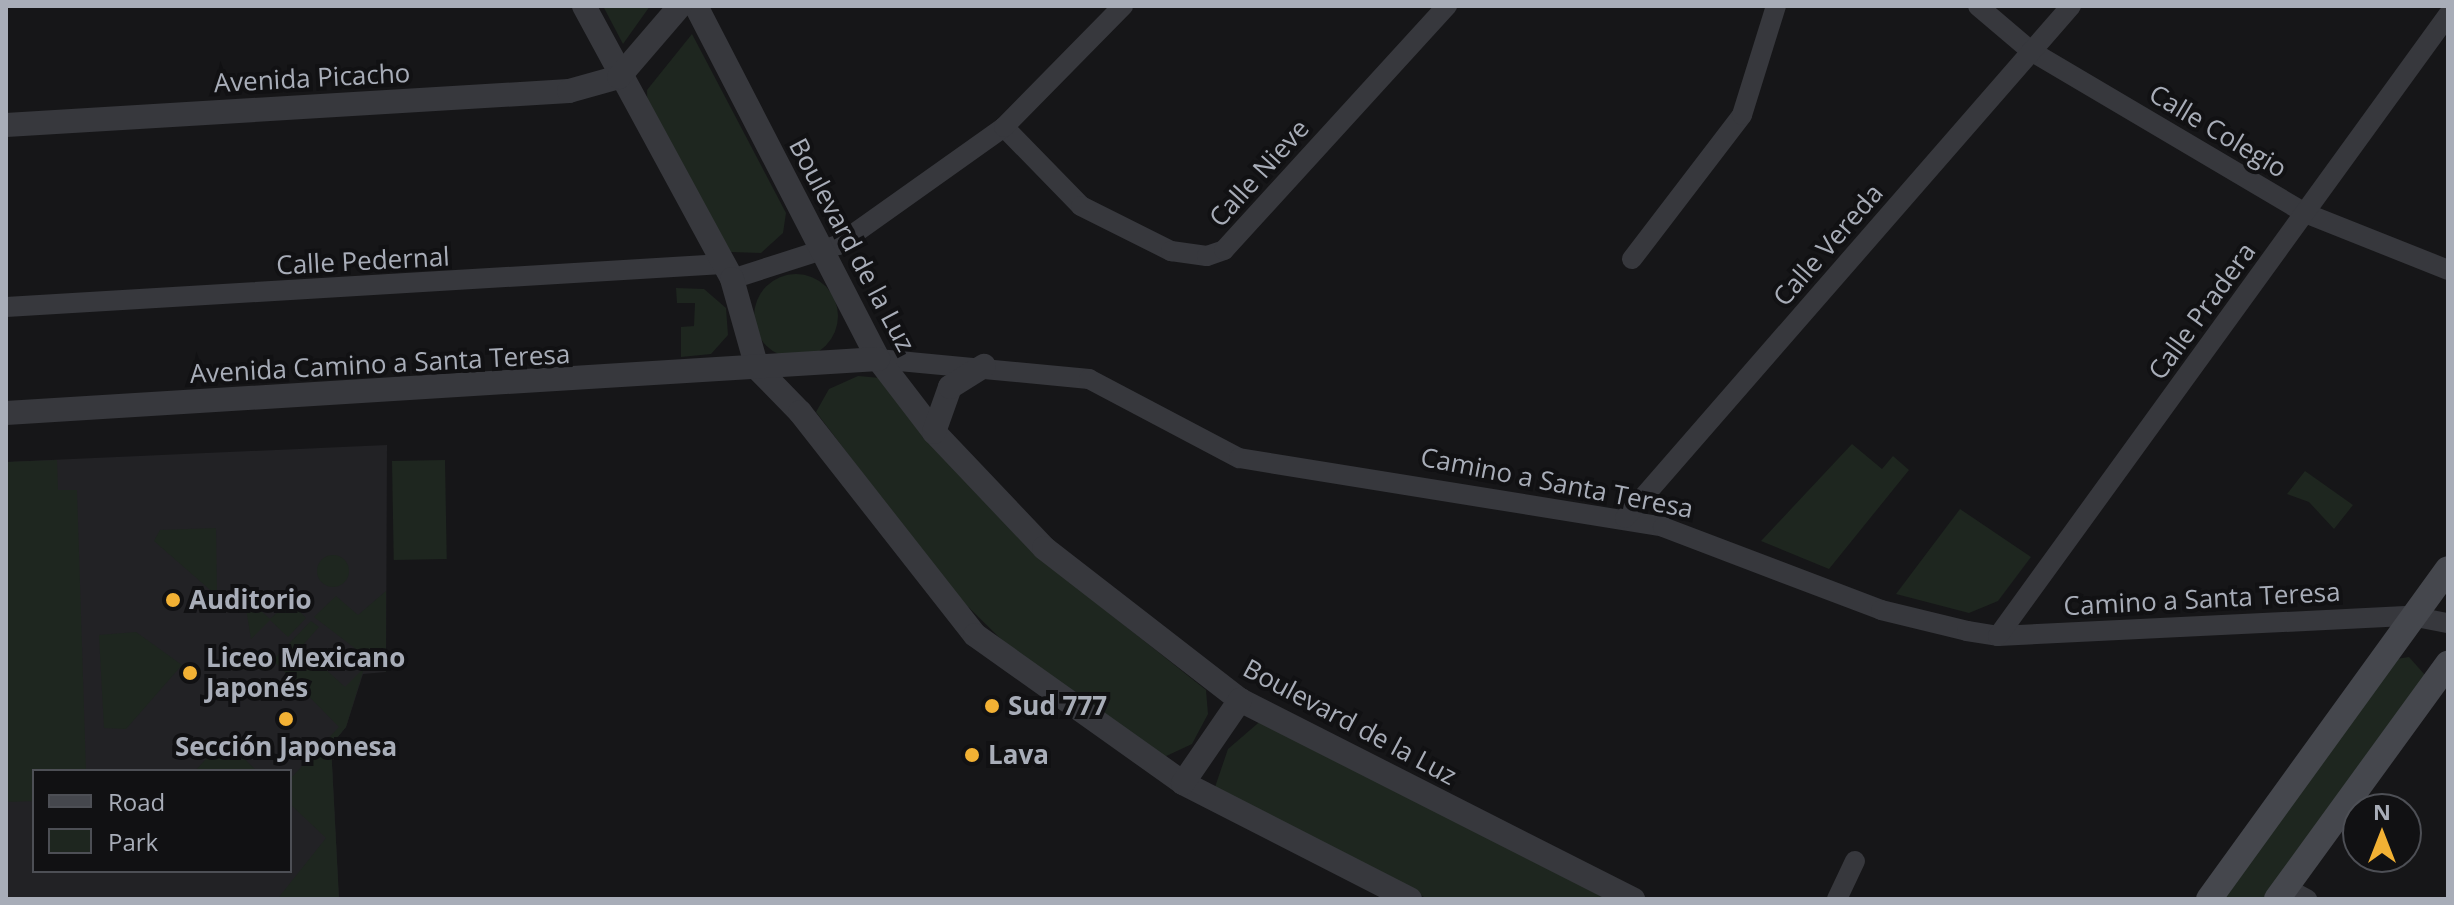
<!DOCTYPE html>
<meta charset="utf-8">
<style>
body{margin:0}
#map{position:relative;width:2454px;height:905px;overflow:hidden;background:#161618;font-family:"Open Sans",sans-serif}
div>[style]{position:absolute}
.built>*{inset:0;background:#222225}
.green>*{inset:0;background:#1e261f;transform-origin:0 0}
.round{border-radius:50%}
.minor>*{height:20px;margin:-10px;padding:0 10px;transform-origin:10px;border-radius:10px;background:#37383d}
.tertiary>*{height:24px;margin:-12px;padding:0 12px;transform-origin:12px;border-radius:12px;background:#37383d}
.secondary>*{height:26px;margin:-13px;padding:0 13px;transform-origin:13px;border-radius:13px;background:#45474d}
.dots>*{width:22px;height:22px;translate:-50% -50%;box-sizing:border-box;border:4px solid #111113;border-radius:50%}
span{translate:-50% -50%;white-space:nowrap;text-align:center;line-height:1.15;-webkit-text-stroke:8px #111113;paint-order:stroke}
.street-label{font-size:26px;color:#a8adb8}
.poi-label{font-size:26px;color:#a8adb8;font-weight:700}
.left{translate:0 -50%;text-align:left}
.frame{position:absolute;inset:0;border:8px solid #a8adb8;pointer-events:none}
.legend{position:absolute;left:32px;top:769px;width:260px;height:104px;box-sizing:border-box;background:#111113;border:2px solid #4d4f55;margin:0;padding:10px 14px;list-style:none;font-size:24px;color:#a8adb8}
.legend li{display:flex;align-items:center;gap:16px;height:40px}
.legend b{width:40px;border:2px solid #4d4f55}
.north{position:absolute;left:2342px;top:793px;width:80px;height:80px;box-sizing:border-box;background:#111113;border:2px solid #4d4f55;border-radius:50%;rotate:0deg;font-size:22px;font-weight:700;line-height:32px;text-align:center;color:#a8adb8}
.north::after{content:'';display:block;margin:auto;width:28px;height:36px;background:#f2b134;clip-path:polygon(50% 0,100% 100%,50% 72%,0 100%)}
</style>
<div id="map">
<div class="built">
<div style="clip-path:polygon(evenodd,387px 445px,386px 672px,363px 674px,346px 727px,331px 745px,339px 899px,6px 899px,6px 462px,387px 445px,34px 771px,290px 771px,290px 871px,34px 871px,34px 771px)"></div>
</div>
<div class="green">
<div style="clip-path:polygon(603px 6px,650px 6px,623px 44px)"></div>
<div style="clip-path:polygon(692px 34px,786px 213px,783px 233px,761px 253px,731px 252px,648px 121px,647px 90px)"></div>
<div class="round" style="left:754px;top:274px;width:84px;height:84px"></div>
<div style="clip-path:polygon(676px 288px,704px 289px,726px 308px,728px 335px,711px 354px,681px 357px,681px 327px,694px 326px,695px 303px,677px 303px)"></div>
<div style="clip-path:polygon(858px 376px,880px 378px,1046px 563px,1206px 690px,1208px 714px,1192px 744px,1162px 758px,1009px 647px,953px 592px,816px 412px,829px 389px)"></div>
<div style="clip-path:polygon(1852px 444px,1882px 469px,1893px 456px,1909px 470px,1829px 569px,1761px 541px)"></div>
<div style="clip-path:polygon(57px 460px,58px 490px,77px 490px,86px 771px,34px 771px,34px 801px,6px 802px,6px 462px)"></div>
<div style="left:445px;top:460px;width:99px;height:53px;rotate:89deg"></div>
<div style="clip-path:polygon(2305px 471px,2353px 505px,2334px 529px,2309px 502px,2287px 494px)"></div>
<div style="clip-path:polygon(1960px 509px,2031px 557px,1998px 601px,1969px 613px,1896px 594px)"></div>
<div style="clip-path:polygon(216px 528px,217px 596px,154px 541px,160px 530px)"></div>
<div class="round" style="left:317px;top:555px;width:32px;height:32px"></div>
<div style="clip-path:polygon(386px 591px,386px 672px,314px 617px,336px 596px,358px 615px)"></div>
<div style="clip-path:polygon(244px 596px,270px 619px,290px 601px,306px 618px,288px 637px,270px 620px,251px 639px)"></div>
<div style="clip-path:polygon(311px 621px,319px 627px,301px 647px,345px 687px,364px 668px,346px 727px,331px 745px,339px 899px,279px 897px,326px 838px,290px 804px,290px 779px,339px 727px,273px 660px)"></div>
<div style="clip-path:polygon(136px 632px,182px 665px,126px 729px,104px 728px,99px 635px)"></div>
<div style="clip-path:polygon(2409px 657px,2425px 675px,2264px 899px,2223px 899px,2396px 659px)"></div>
<div style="clip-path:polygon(1264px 718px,1608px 899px,1428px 899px,1214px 790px,1228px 749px)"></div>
<div style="clip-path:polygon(224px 739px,257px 771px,195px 771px)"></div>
</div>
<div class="minor">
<div style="left:1978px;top:6px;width:70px;rotate:40.3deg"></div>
<div style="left:2031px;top:51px;width:318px;rotate:30.6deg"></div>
<div style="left:2305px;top:213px;width:154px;rotate:21.7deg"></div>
<div style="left:1004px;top:127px;width:110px;rotate:45.7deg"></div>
<div style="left:1081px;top:206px;width:101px;rotate:26.6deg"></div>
<div style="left:1171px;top:251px;width:36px;rotate:8deg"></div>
<div style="left:1207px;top:256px;width:18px;rotate:-19deg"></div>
<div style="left:1224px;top:250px;width:331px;rotate:-47.6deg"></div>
<div style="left:1632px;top:259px;width:181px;rotate:-52.6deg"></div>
<div style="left:1742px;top:115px;width:114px;rotate:-72.7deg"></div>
<div style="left:732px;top:279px;width:111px;rotate:-17.8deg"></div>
<div style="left:838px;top:245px;width:204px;rotate:-35.4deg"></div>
<div style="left:1004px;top:127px;width:170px;rotate:-45.5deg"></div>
<div style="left:6px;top:307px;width:718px;rotate:-3.43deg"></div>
<div style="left:878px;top:359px;width:212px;rotate:5.4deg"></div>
<div style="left:1089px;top:379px;width:170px;rotate:27.8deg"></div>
<div style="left:1239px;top:458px;width:430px;rotate:9.2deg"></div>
<div style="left:1663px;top:527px;width:233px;rotate:20.8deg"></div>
<div style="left:1881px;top:610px;width:89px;rotate:13.7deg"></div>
<div style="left:1967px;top:631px;width:31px;rotate:9deg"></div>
<div style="left:1998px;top:636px;width:413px;rotate:-2.8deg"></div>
<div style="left:2411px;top:616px;width:38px;rotate:11deg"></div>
<div style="left:1625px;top:518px;width:679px;rotate:-48.94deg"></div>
<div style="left:1998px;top:636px;width:767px;rotate:-54.07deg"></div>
<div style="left:2286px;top:888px;width:24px;rotate:28deg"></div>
<div style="left:1837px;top:899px;width:42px;rotate:-64.7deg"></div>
</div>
<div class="tertiary">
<div style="left:584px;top:6px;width:311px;rotate:61.5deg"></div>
<div style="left:732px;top:279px;width:92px;rotate:74.3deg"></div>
<div style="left:757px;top:368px;width:62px;rotate:45.7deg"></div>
<div style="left:800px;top:412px;width:283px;rotate:51.9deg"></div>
<div style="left:975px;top:635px;width:255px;rotate:35.4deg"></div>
<div style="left:1183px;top:783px;width:255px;rotate:27.1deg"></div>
<div style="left:696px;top:6px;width:397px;rotate:62.7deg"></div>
<div style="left:878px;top:359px;width:92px;rotate:52.5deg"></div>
<div style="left:934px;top:432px;width:160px;rotate:46.5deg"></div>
<div style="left:1044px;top:548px;width:248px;rotate:37.8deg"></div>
<div style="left:1240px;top:700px;width:441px;rotate:26.9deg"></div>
<div style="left:6px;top:125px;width:564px;rotate:-3.46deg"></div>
<div style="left:569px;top:91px;width:52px;rotate:-15.6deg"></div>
<div style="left:619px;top:77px;width:94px;rotate:-49.3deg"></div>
<div style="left:6px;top:413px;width:874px;rotate:-3.54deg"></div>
<div style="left:934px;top:432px;width:48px;rotate:-70.4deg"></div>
<div style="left:950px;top:387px;width:40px;rotate:-32deg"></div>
<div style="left:1183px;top:783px;width:101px;rotate:-55.5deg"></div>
</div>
<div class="secondary">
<div style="left:2209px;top:899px;width:407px;rotate:-54.1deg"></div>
<div style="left:2277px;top:899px;width:291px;rotate:-54deg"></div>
</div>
<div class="dots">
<div style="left:173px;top:600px;background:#f2b134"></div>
<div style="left:190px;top:673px;background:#f2b134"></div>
<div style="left:992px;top:706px;background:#f2b134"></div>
<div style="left:286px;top:719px;background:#f2b134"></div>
<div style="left:972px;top:755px;background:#f2b134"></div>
</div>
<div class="street-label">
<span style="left:312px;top:78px;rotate:-3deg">Avenida Picacho</span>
<span style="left:2218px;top:131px;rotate:31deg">Calle Colegio</span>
<span style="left:1259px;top:173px;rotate:-48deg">Calle Nieve</span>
<span style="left:852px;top:245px;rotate:62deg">Boulevard de la Luz</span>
<span style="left:1828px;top:245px;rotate:-49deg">Calle Vereda</span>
<span style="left:363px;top:261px;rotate:-3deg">Calle Pedernal</span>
<span style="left:2202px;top:311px;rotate:-54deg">Calle Pradera</span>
<span style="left:380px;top:364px;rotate:-3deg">Avenida Camino a Santa Teresa</span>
<span style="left:1557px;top:483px;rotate:11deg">Camino a Santa Teresa</span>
<span style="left:2202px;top:599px;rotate:-3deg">Camino a Santa Teresa</span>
<span style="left:1350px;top:722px;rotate:28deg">Boulevard de la Luz</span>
</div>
<div class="poi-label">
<span class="left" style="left:189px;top:600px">Auditorio</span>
<span class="left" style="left:206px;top:673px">Liceo Mexicano<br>Japonés</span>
<span class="left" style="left:1008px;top:706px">Sud 777</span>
<span style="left:286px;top:747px">Sección Japonesa</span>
<span class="left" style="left:988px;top:755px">Lava</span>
</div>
<div class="frame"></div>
<ul class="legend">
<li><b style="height:10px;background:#45474d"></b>Road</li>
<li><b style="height:22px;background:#1e261f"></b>Park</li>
</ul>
<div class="north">N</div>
</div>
